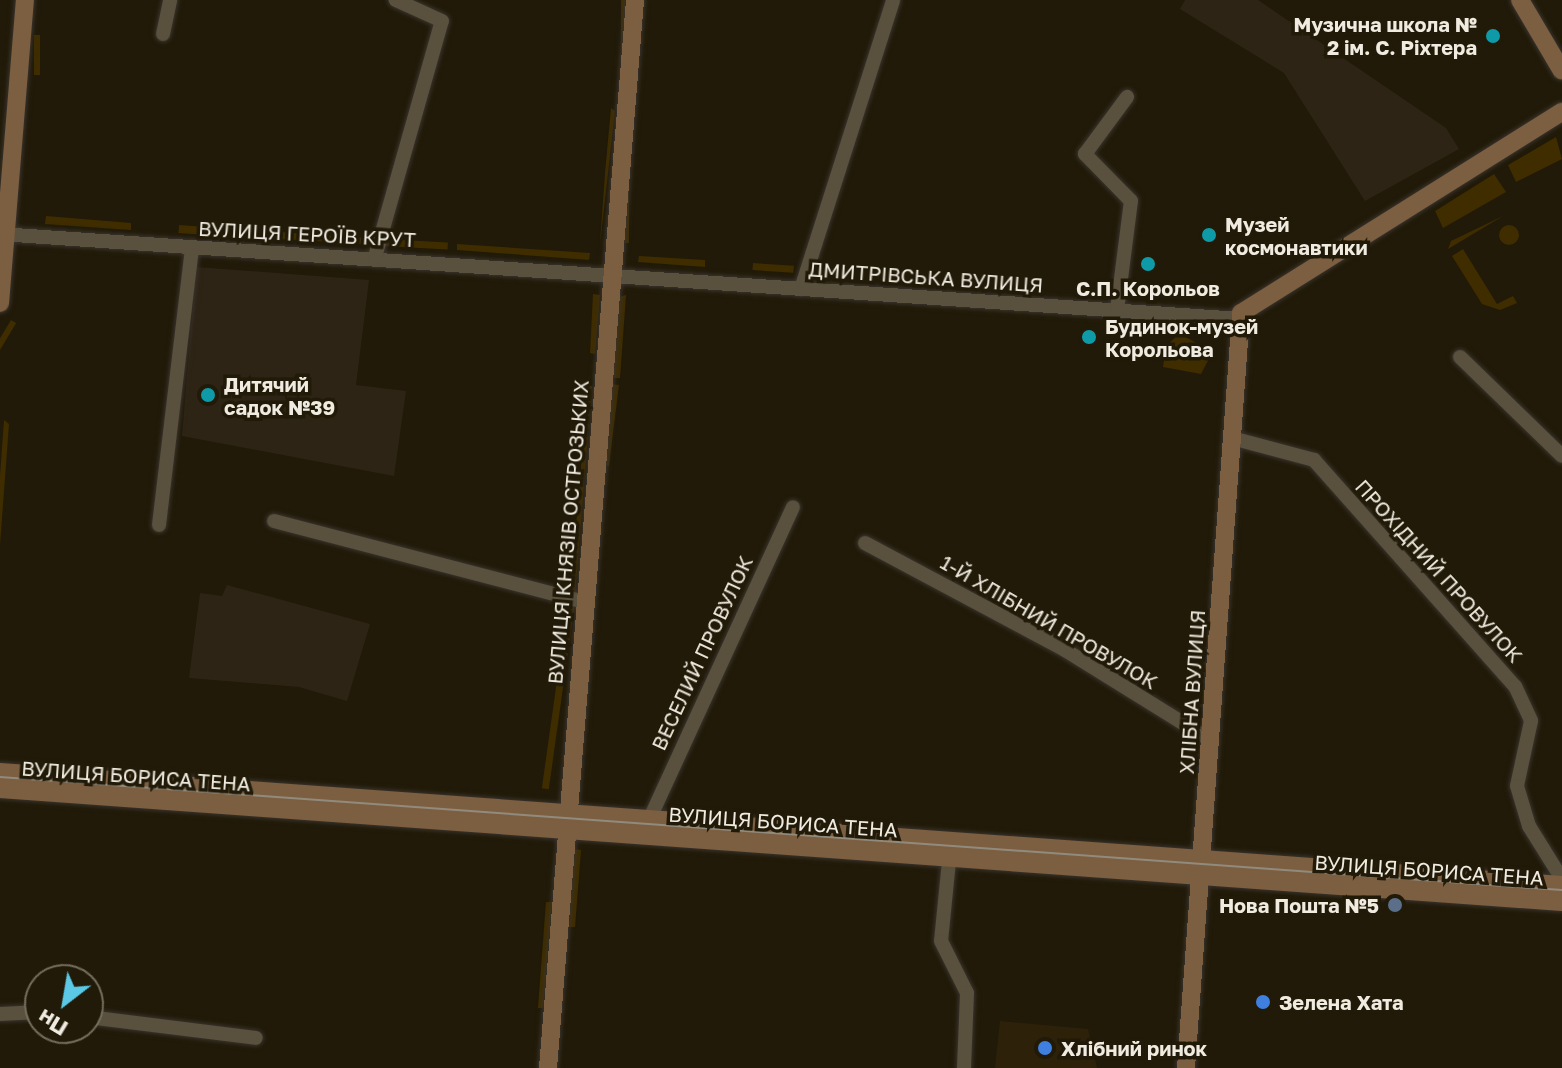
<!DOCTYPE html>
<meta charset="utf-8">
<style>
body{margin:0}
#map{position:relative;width:1562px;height:1068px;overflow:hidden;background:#211a08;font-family:"Golos Text",sans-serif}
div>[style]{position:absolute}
.built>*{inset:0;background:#2d2209}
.education>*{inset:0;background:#2e2415}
.green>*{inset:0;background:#3f2d00;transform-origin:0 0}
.round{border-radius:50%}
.roads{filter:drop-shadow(0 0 2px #39332d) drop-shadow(0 0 2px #39332d)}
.street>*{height:14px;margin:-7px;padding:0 7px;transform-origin:7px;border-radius:7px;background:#59503d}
.secondary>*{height:18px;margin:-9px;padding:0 9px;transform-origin:9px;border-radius:9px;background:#7c5e41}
.tram>*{height:2px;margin:-1px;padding:0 1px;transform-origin:1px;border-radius:1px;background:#918b7d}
.dots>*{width:22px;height:22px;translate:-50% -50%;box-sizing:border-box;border:4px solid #211a08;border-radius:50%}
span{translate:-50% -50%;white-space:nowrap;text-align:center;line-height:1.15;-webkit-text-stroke:7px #211a08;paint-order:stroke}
.poi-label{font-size:20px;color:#f0ebe0;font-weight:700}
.right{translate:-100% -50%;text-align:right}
.left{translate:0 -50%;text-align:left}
.street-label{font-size:20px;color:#f0ebe0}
.north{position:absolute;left:24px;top:964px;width:80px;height:80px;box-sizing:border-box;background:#211a08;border:2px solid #746e5e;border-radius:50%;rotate:211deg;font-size:22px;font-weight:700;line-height:32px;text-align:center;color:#f0ebe0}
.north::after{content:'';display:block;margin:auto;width:28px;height:36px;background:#5bc8e6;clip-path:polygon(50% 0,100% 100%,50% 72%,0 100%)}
</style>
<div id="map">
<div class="built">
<div style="clip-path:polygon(1000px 1021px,1088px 1029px,1097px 1068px,995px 1068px)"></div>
</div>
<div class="education">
<div style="clip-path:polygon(1185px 0,1258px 0,1446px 128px,1459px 149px,1365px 201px,1284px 73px,1180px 9px)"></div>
<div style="clip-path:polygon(196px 267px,369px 280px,356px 385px,406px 391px,394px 476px,182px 436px)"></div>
<div style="clip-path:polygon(227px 585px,370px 624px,347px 701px,299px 687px,189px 678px,200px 593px,222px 596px)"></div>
</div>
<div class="green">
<div style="left:621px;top:0;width:4px;height:101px"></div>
<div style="left:34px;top:35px;width:6px;height:40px"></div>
<div style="clip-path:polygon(611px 108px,615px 111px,600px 244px,605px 173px)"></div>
<div style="clip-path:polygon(1556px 137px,1562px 159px,1516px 182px,1508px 165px)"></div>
<div style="clip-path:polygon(1494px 174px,1506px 192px,1443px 228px,1435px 211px)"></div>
<div style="clip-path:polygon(629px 179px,629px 243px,623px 243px)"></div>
<div style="clip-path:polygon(46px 216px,131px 223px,131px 230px,45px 224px)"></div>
<div style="clip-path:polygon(1503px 216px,1448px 249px,1451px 241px)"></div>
<div style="left:179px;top:225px;width:86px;height:8px;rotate:4deg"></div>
<div class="round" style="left:1499px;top:225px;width:20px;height:20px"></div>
<div style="clip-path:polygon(280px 232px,366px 238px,364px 244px,280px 239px)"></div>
<div style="left:382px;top:239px;width:66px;height:7px;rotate:3deg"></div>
<div style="clip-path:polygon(457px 244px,590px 253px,589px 260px,457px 250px)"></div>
<div style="clip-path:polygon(1463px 249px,1497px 304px,1513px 296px,1517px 303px,1500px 310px,1482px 304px,1452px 256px)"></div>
<div style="clip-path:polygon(639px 256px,705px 260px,705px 267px,638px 262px)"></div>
<div style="left:753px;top:263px;width:41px;height:7px;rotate:4deg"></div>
<div style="clip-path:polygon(593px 294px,600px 295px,595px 354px,590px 353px)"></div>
<div style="clip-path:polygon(626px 295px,620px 378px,611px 378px,619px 297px)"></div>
<div style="left:11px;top:320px;width:6px;height:57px;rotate:31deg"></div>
<div style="clip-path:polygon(1179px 334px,1213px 351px,1201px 374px,1163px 367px,1166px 346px)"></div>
<div style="left:611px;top:384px;width:8px;height:82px;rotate:7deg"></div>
<div style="clip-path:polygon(588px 386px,592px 386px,575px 596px,570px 595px)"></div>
<div style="clip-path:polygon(4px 420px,9px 424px,0 545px,0 476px)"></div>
<div style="left:568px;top:602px;width:7px;height:188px;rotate:8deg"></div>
<div style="clip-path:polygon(574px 849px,581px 850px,575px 927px,569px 927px)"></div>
<div style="clip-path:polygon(546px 902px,552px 902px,543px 1008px,538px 1008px)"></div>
</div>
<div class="roads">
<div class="street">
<div style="left:163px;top:34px;width:35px;rotate:-78deg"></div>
<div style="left:0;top:234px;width:1242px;rotate:3.92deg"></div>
<div style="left:375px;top:257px;width:245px;rotate:-74.2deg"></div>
<div style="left:442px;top:21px;width:51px;rotate:-155.5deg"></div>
<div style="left:801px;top:289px;width:303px;rotate:-72.3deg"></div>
<div style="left:1117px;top:310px;width:110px;rotate:-82.7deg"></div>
<div style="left:1131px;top:201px;width:66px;rotate:-134.4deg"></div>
<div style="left:1085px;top:154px;width:71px;rotate:-53.6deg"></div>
<div style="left:1460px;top:357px;width:142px;rotate:44.1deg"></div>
<div style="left:1232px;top:438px;width:85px;rotate:15deg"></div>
<div style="left:1314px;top:460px;width:302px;rotate:48.4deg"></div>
<div style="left:1515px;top:686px;width:38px;rotate:65deg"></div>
<div style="left:1531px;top:721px;width:66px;rotate:102.2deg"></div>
<div style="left:1517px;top:786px;width:42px;rotate:73.3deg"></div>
<div style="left:1529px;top:826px;width:62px;rotate:58.1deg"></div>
<div style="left:274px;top:521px;width:320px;rotate:14.6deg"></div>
<div style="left:159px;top:525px;width:280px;rotate:-83.2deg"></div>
<div style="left:865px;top:543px;width:227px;rotate:28.1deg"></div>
<div style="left:1065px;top:650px;width:171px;rotate:31.8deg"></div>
<div style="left:650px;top:818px;width:342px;rotate:-65.3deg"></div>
<div style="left:950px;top:851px;width:90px;rotate:95.7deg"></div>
<div style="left:941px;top:941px;width:58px;rotate:63.4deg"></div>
<div style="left:967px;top:993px;width:75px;rotate:92.3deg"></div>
<div style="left:0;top:1014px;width:40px;rotate:-2.9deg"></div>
<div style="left:88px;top:1017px;width:169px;rotate:7.1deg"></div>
</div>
<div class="secondary">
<div style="left:1520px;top:0;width:82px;rotate:59.4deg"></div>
<div style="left:0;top:303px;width:304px;rotate:-85.3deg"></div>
<div style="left:0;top:772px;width:1566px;rotate:4.14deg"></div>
<div style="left:0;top:789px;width:1566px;rotate:4.14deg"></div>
<div style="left:548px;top:1068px;width:1072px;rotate:-85.34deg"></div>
<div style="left:1186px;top:1068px;width:757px;rotate:-85.83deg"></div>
<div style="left:1241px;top:313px;width:379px;rotate:-32.1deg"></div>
</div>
</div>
<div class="tram">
<div style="left:0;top:777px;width:1566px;rotate:4.14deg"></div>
</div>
<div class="dots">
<div style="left:1493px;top:36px;background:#0f9aa8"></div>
<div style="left:1209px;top:235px;background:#0f9aa8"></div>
<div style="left:1148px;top:264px;background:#0f9aa8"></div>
<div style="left:1089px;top:337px;background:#0f9aa8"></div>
<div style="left:208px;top:395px;background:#0f9aa8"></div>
<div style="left:1395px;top:905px;background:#5c6f8a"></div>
<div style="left:1263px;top:1002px;background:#3f7fe0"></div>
<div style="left:1045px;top:1048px;background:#3f7fe0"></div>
</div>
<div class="poi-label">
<span class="right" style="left:1477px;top:36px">Музична школа №<br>2 ім. С. Ріхтера</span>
<span class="left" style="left:1225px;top:236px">Музей<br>космонавтики</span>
<span style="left:1148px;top:288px">С.П. Корольов</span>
<span class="left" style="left:1105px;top:338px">Будинок-музей<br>Корольова</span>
<span class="left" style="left:224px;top:396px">Дитячий<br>садок №39</span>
<span class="right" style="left:1379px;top:905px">Нова Пошта №5</span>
<span class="left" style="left:1279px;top:1002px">Зелена Хата</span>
<span class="left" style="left:1061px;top:1048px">Хлібний ринок</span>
</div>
<div class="street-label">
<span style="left:307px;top:234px;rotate:3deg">ВУЛИЦЯ ГЕРОЇВ КРУТ</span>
<span style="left:926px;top:277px;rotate:4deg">ДМИТРІВСЬКА ВУЛИЦЯ</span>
<span style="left:568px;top:532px;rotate:-85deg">ВУЛИЦЯ КНЯЗІВ ОСТРОЗЬКИХ</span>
<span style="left:1439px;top:571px;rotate:48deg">ПРОХІДНИЙ ПРОВУЛОК</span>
<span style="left:1049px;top:622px;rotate:30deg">1-Й ХЛІБНИЙ ПРОВУЛОК</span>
<span style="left:702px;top:653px;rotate:-65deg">ВЕСЕЛИЙ ПРОВУЛОК</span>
<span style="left:1192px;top:692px;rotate:-86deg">ХЛІБНА ВУЛИЦЯ</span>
<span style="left:136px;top:776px;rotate:4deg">ВУЛИЦЯ БОРИСА ТЕНА</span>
<span style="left:783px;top:822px;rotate:4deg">ВУЛИЦЯ БОРИСА ТЕНА</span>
<span style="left:1429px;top:870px;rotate:4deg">ВУЛИЦЯ БОРИСА ТЕНА</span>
</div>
<div class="north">Пн</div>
</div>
